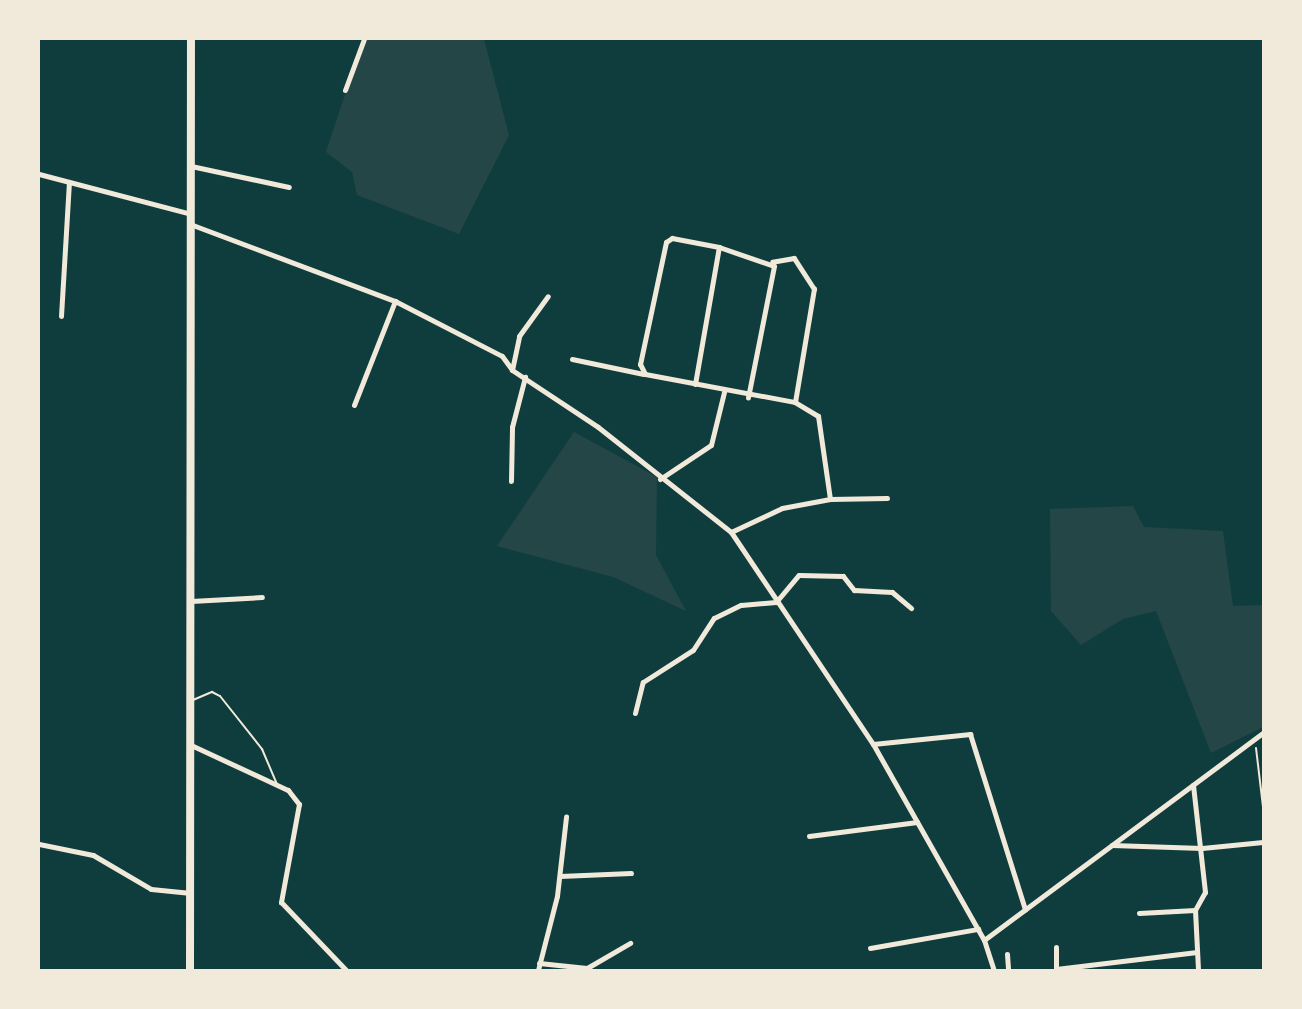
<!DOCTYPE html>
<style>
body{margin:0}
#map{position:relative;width:1302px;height:1009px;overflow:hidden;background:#0f3d3e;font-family:"Titillium Web",sans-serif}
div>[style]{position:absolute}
.green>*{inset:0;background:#244646}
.path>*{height:2px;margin:-1px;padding:0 1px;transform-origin:1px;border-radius:1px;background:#f1e9da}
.service>*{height:2px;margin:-1px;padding:0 1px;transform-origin:1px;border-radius:1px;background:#f1e9da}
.minor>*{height:5px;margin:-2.5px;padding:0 2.5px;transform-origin:2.5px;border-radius:2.5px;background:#f1e9da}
.secondary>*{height:8px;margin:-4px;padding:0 4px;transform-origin:4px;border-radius:4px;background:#f1e9da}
span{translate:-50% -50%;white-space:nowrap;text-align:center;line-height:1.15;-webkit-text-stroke:5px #f1e9da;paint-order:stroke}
.frame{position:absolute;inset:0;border:40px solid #f1e9da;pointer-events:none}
</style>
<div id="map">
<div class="green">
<div style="clip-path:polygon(363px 39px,484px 39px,509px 135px,459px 234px,357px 195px,352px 172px,326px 152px)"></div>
<div style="clip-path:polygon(574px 432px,657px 477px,656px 555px,686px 611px,613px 577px,497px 546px)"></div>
<div style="clip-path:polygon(1133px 506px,1144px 527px,1223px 531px,1233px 606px,1263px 605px,1263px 727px,1211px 753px,1156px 611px,1123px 619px,1081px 645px,1051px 611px,1050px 509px)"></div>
</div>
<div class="path">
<div style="left:1256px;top:748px;width:59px;rotate:83.2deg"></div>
</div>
<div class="service">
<div style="left:193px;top:700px;width:21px;rotate:-23deg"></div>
<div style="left:212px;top:692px;width:9px;rotate:27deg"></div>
<div style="left:220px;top:696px;width:68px;rotate:51.6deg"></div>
<div style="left:262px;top:749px;width:38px;rotate:67deg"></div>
</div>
<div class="minor">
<div style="left:345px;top:90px;width:54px;rotate:-69.6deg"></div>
<div style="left:191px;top:166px;width:100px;rotate:12.1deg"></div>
<div style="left:39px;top:174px;width:157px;rotate:14.7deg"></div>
<div style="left:190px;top:224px;width:219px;rotate:20.6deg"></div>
<div style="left:395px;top:301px;width:120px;rotate:27.2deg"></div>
<div style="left:502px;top:356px;width:17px;rotate:54deg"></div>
<div style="left:512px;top:370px;width:103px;rotate:33.5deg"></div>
<div style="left:598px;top:427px;width:169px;rotate:38.3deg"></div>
<div style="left:731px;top:532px;width:255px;rotate:56.2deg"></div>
<div style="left:873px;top:744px;width:225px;rotate:60.5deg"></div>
<div style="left:984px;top:940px;width:32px;rotate:72deg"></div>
<div style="left:719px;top:247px;width:48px;rotate:-169.2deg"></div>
<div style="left:672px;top:238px;width:7px;rotate:146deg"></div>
<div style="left:666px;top:242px;width:125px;rotate:102deg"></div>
<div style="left:640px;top:364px;width:11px;rotate:63deg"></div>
<div style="left:645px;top:374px;width:153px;rotate:10.6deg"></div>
<div style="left:795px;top:402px;width:115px;rotate:-80.5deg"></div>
<div style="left:814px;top:289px;width:37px;rotate:-123deg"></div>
<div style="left:794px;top:258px;width:22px;rotate:170deg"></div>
<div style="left:61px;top:316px;width:134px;rotate:-86.6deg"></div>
<div style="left:572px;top:359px;width:73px;rotate:11.9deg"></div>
<div style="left:512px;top:370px;width:35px;rotate:-78deg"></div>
<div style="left:519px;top:336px;width:49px;rotate:-54.1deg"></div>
<div style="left:695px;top:384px;width:139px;rotate:-80.1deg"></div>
<div style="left:719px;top:247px;width:58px;rotate:19.1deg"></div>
<div style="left:774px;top:266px;width:134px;rotate:101.2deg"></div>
<div style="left:354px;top:405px;width:112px;rotate:-68.5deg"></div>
<div style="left:660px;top:479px;width:61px;rotate:-33.7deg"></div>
<div style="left:711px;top:445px;width:55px;rotate:-76.2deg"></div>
<div style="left:511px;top:481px;width:54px;rotate:-88.9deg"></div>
<div style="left:512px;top:427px;width:52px;rotate:-75.4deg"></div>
<div style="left:830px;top:499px;width:57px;rotate:-1deg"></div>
<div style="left:731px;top:532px;width:56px;rotate:-25.2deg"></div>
<div style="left:782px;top:508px;width:49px;rotate:-10.6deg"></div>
<div style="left:830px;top:499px;width:84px;rotate:-98.2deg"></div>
<div style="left:818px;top:416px;width:27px;rotate:-149deg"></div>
<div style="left:191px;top:601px;width:71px;rotate:-3.2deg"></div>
<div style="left:635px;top:713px;width:32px;rotate:-76deg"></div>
<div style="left:643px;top:682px;width:59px;rotate:-32.6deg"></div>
<div style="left:693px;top:650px;width:38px;rotate:-57deg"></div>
<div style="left:714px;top:618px;width:30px;rotate:-26deg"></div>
<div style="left:741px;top:605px;width:35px;rotate:-5deg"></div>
<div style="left:776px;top:602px;width:35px;rotate:-50deg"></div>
<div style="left:799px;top:575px;width:44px;rotate:1.3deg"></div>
<div style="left:843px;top:576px;width:18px;rotate:52deg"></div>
<div style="left:854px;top:590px;width:38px;rotate:3deg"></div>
<div style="left:892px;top:592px;width:25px;rotate:40deg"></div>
<div style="left:873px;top:744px;width:98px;rotate:-5.9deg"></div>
<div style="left:970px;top:734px;width:184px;rotate:72.6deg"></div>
<div style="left:193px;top:746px;width:105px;rotate:24.9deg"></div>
<div style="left:288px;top:790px;width:18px;rotate:52deg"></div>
<div style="left:299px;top:804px;width:100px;rotate:100.4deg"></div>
<div style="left:281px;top:902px;width:94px;rotate:46.3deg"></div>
<div style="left:1193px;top:785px;width:108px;rotate:83.6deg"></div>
<div style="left:1205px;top:892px;width:21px;rotate:119deg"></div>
<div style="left:809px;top:836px;width:109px;rotate:-7.4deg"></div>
<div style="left:39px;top:844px;width:55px;rotate:11.5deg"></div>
<div style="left:93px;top:855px;width:67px;rotate:30.4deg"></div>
<div style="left:151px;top:889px;width:40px;rotate:5.7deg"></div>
<div style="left:1112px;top:845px;width:90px;rotate:1.9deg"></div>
<div style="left:1202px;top:848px;width:61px;rotate:-5.6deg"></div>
<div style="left:560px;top:876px;width:71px;rotate:-2.4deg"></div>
<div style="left:1139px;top:913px;width:56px;rotate:-3.1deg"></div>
<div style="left:1195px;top:910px;width:60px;rotate:87.1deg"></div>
<div style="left:984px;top:940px;width:347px;rotate:-36.6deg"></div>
<div style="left:870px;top:948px;width:110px;rotate:-10deg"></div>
<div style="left:1007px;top:954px;width:16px;rotate:86deg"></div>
<div style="left:539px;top:963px;width:48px;rotate:5.9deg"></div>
<div style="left:587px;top:968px;width:50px;rotate:-30.2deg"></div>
<div style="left:1056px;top:969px;width:142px;rotate:-6.9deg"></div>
<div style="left:1056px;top:969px;width:22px;rotate:-90deg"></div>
<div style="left:538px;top:970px;width:76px;rotate:-75.6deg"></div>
<div style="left:557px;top:896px;width:80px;rotate:-83.5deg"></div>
</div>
<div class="secondary">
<div style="left:190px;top:970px;width:931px;rotate:-89.94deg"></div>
</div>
<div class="frame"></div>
</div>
